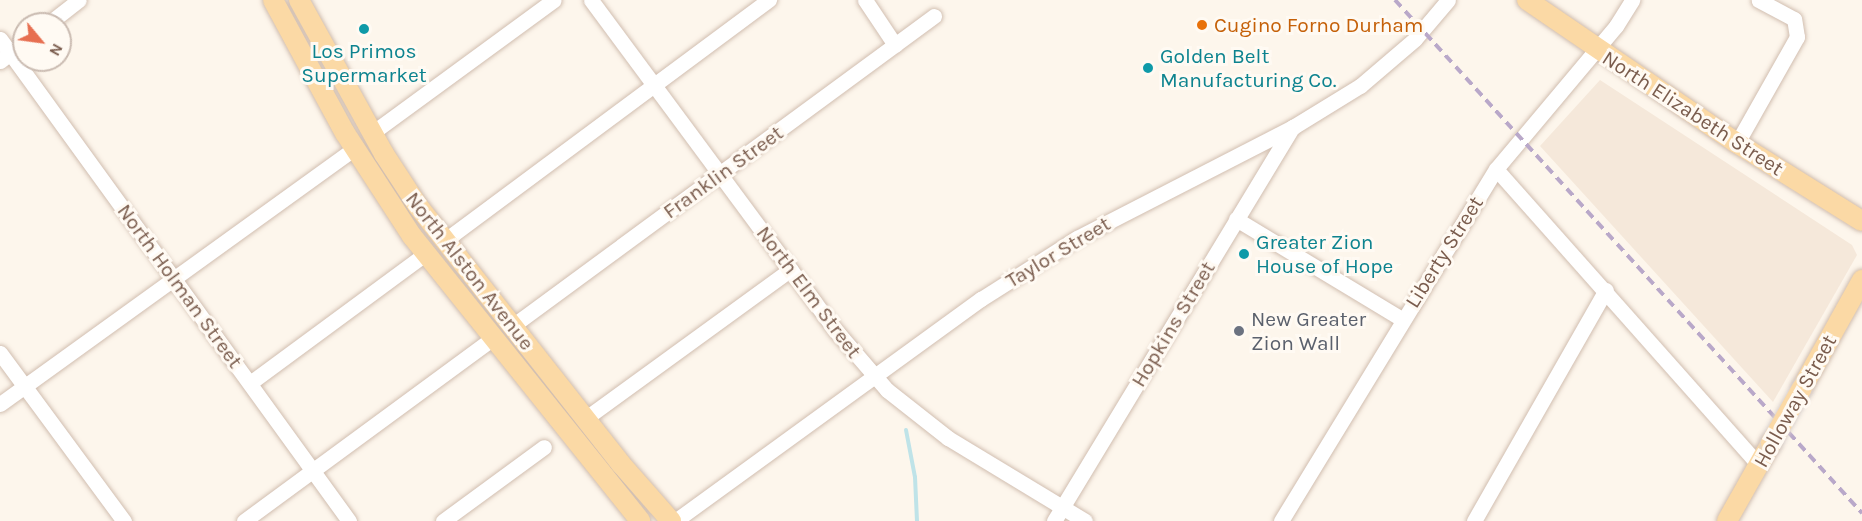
<!DOCTYPE html>
<style>
body{margin:0}
#map{position:relative;width:1862px;height:521px;overflow:hidden;background:#fdf6ec;font-family:Karla,sans-serif}
div>[style]{position:absolute}
.residential>*{inset:0;background:#f5e8da}
.stream>*{height:4px;margin:-2px;padding:0 2px;transform-origin:2px;border-radius:2px;background:#bfe3e8}
.roads{filter:drop-shadow(0 0 2px #d1beb0) drop-shadow(0 0 2px #d1beb0)}
.minor>*{height:15px;margin:-7.5px;padding:0 7.5px;transform-origin:7.5px;border-radius:7.5px;background:#fff}
.major>*{height:20px;margin:-10px;padding:0 10px;transform-origin:10px;border-radius:10px;background:#fbd9a5}
.rail>*{height:4px;margin-top:-2px;transform-origin:0;background:repeating-linear-gradient(90deg,#b9a8c9 0 9px,transparent 0 15px)}
.bridges{filter:drop-shadow(0 0 2px #dad1cd) drop-shadow(0 0 2px #dad1cd)}
.major-bridge>*{height:20px;margin:-10px;padding:0 10px;transform-origin:10px;border-radius:10px;background:#fbd9a5}
.dots>*{width:16px;height:16px;translate:-50% -50%;box-sizing:border-box;border:3px solid #fffaf3;border-radius:50%}
span{translate:-50% -50%;white-space:nowrap;text-align:center;line-height:1.15;-webkit-text-stroke:6px #fffaf3;paint-order:stroke}
.food-label{font-size:21px;color:#c56008}
.left{translate:0 -50%;text-align:left}
.culture-label{font-size:21px;color:#0d838f}
.street-label{font-size:21px;color:#7a5c4d}
.worship-label{font-size:21px;color:#5b616d}
.north{position:absolute;left:12px;top:12px;width:60px;height:60px;box-sizing:border-box;background:#fffaf3;border:2px solid #cabbb1;border-radius:50%;rotate:119deg;font-size:16px;font-weight:700;line-height:24px;text-align:center;color:#7a5c4d}
.north::after{content:'';display:block;margin:auto;width:21px;height:27px;background:#e76f51;clip-path:polygon(50% 0,100% 100%,50% 72%,0 100%)}
</style>
<div id="map">
<div class="residential">
<div style="clip-path:polygon(1600px 80px,1852px 245px,1857px 255px,1773px 402px,1540px 146px)"></div>
</div>
<div class="stream">
<div style="left:906px;top:430px;width:48px;rotate:79.2deg"></div>
<div style="left:915px;top:477px;width:44px;rotate:87.4deg"></div>
</div>
<div class="roads">
<div class="minor">
<div style="left:591px;top:0;width:413px;rotate:53.5deg"></div>
<div style="left:837px;top:332px;width:77px;rotate:49.2deg"></div>
<div style="left:887px;top:390px;width:78px;rotate:38.2deg"></div>
<div style="left:948px;top:438px;width:160px;rotate:31.2deg"></div>
<div style="left:865px;top:0;width:54px;rotate:56.3deg"></div>
<div style="left:48px;top:24px;width:39px;rotate:-38deg"></div>
<div style="left:0;top:39px;width:595px;rotate:54.09deg"></div>
<div style="left:0;top:61px;width:31px;rotate:-38deg"></div>
<div style="left:372px;top:133px;width:225px;rotate:-36.2deg"></div>
<div style="left:1737px;top:143px;width:122px;rotate:-60.5deg"></div>
<div style="left:1797px;top:37px;width:18px;rotate:-99deg"></div>
<div style="left:1794px;top:19px;width:40px;rotate:-152deg"></div>
<div style="left:1496px;top:169px;width:396px;rotate:48.4deg"></div>
<div style="left:1236px;top:219px;width:194px;rotate:31.1deg"></div>
<div style="left:444px;top:241px;width:405px;rotate:-36.6deg"></div>
<div style="left:511px;top:327px;width:525px;rotate:-36.32deg"></div>
<div style="left:0;top:353px;width:209px;rotate:53.6deg"></div>
<div style="left:250px;top:383px;width:217px;rotate:-36.4deg"></div>
<div style="left:0;top:404px;width:438px;rotate:-35.8deg"></div>
<div style="left:586px;top:418px;width:253px;rotate:-36deg"></div>
<div style="left:244px;top:521px;width:308px;rotate:-36.3deg"></div>
<div style="left:443px;top:521px;width:125px;rotate:-36.2deg"></div>
<div style="left:675px;top:521px;width:378px;rotate:-36deg"></div>
<div style="left:981px;top:299px;width:114px;rotate:-32.4deg"></div>
<div style="left:1077px;top:238px;width:243px;rotate:-27.2deg"></div>
<div style="left:1293px;top:127px;width:79px;rotate:-31.5deg"></div>
<div style="left:1360px;top:86px;width:72px;rotate:-40.5deg"></div>
<div style="left:1415px;top:39px;width:51px;rotate:-49.8deg"></div>
<div style="left:1054px;top:521px;width:461px;rotate:-58.8deg"></div>
<div style="left:1281px;top:521px;width:412px;rotate:-58.6deg"></div>
<div style="left:1496px;top:169px;width:187px;rotate:-50deg"></div>
<div style="left:1616px;top:26px;width:31px;rotate:-58deg"></div>
<div style="left:1474px;top:521px;width:266px;rotate:-60.3deg"></div>
</div>
<div class="major">
<div style="left:273px;top:0;width:151px;rotate:61.6deg"></div>
<div style="left:345px;top:133px;width:123px;rotate:57deg"></div>
<div style="left:412px;top:236px;width:365px;rotate:51.3deg"></div>
<div style="left:299px;top:0;width:176px;rotate:61.1deg"></div>
<div style="left:384px;top:154px;width:62px;rotate:56.8deg"></div>
<div style="left:418px;top:206px;width:328px;rotate:51.8deg"></div>
<div style="left:621px;top:464px;width:76px;rotate:48.7deg"></div>
<div style="left:1527px;top:0;width:254px;rotate:34.3deg"></div>
<div style="left:1737px;top:143px;width:147px;rotate:32deg"></div>
<div style="left:1802px;top:388px;width:124px;rotate:-60.9deg"></div>
<div style="left:1727px;top:521px;width:90px;rotate:-60.6deg"></div>
</div>
</div>
<div class="rail">
<div style="left:1395px;top:0;width:694px;rotate:47.69deg"></div>
</div>
<div class="bridges">
<div class="major-bridge">
<div style="left:1771px;top:443px;width:63px;rotate:-60.6deg"></div>
</div>
</div>
<div class="dots">
<div style="left:1202px;top:25px;background:#e8710a"></div>
<div style="left:364px;top:29px;background:#0f9aa8"></div>
<div style="left:1148px;top:68px;background:#0f9aa8"></div>
<div style="left:1244px;top:254px;background:#0f9aa8"></div>
<div style="left:1239px;top:331px;background:#6b7280"></div>
</div>
<div class="food-label">
<span class="left" style="left:1214px;top:25px">Cugino Forno Durham</span>
</div>
<div class="culture-label">
<span style="left:364px;top:63px">Los Primos<br>Supermarket</span>
<span class="left" style="left:1160px;top:68px">Golden Belt<br>Manufacturing Co.</span>
<span class="left" style="left:1256px;top:254px">Greater Zion<br>House of Hope</span>
</div>
<div class="street-label">
<span style="left:1693px;top:113px;rotate:33deg">North Elizabeth Street</span>
<span style="left:723px;top:172px;rotate:-36deg">Franklin Street</span>
<span style="left:1058px;top:252px;rotate:-31deg">Taylor Street</span>
<span style="left:1444px;top:252px;rotate:-58deg">Liberty Street</span>
<span style="left:470px;top:271px;rotate:52deg">North Alston Avenue</span>
<span style="left:180px;top:286px;rotate:54deg">North Holman Street</span>
<span style="left:809px;top:292px;rotate:53deg">North Elm Street</span>
<span style="left:1173px;top:324px;rotate:-59deg">Hopkins Street</span>
<span style="left:1795px;top:401px;rotate:-61deg">Holloway Street</span>
</div>
<div class="worship-label">
<span class="left" style="left:1251px;top:331px">New Greater<br>Zion Wall</span>
</div>
<div class="north">N</div>
</div>
